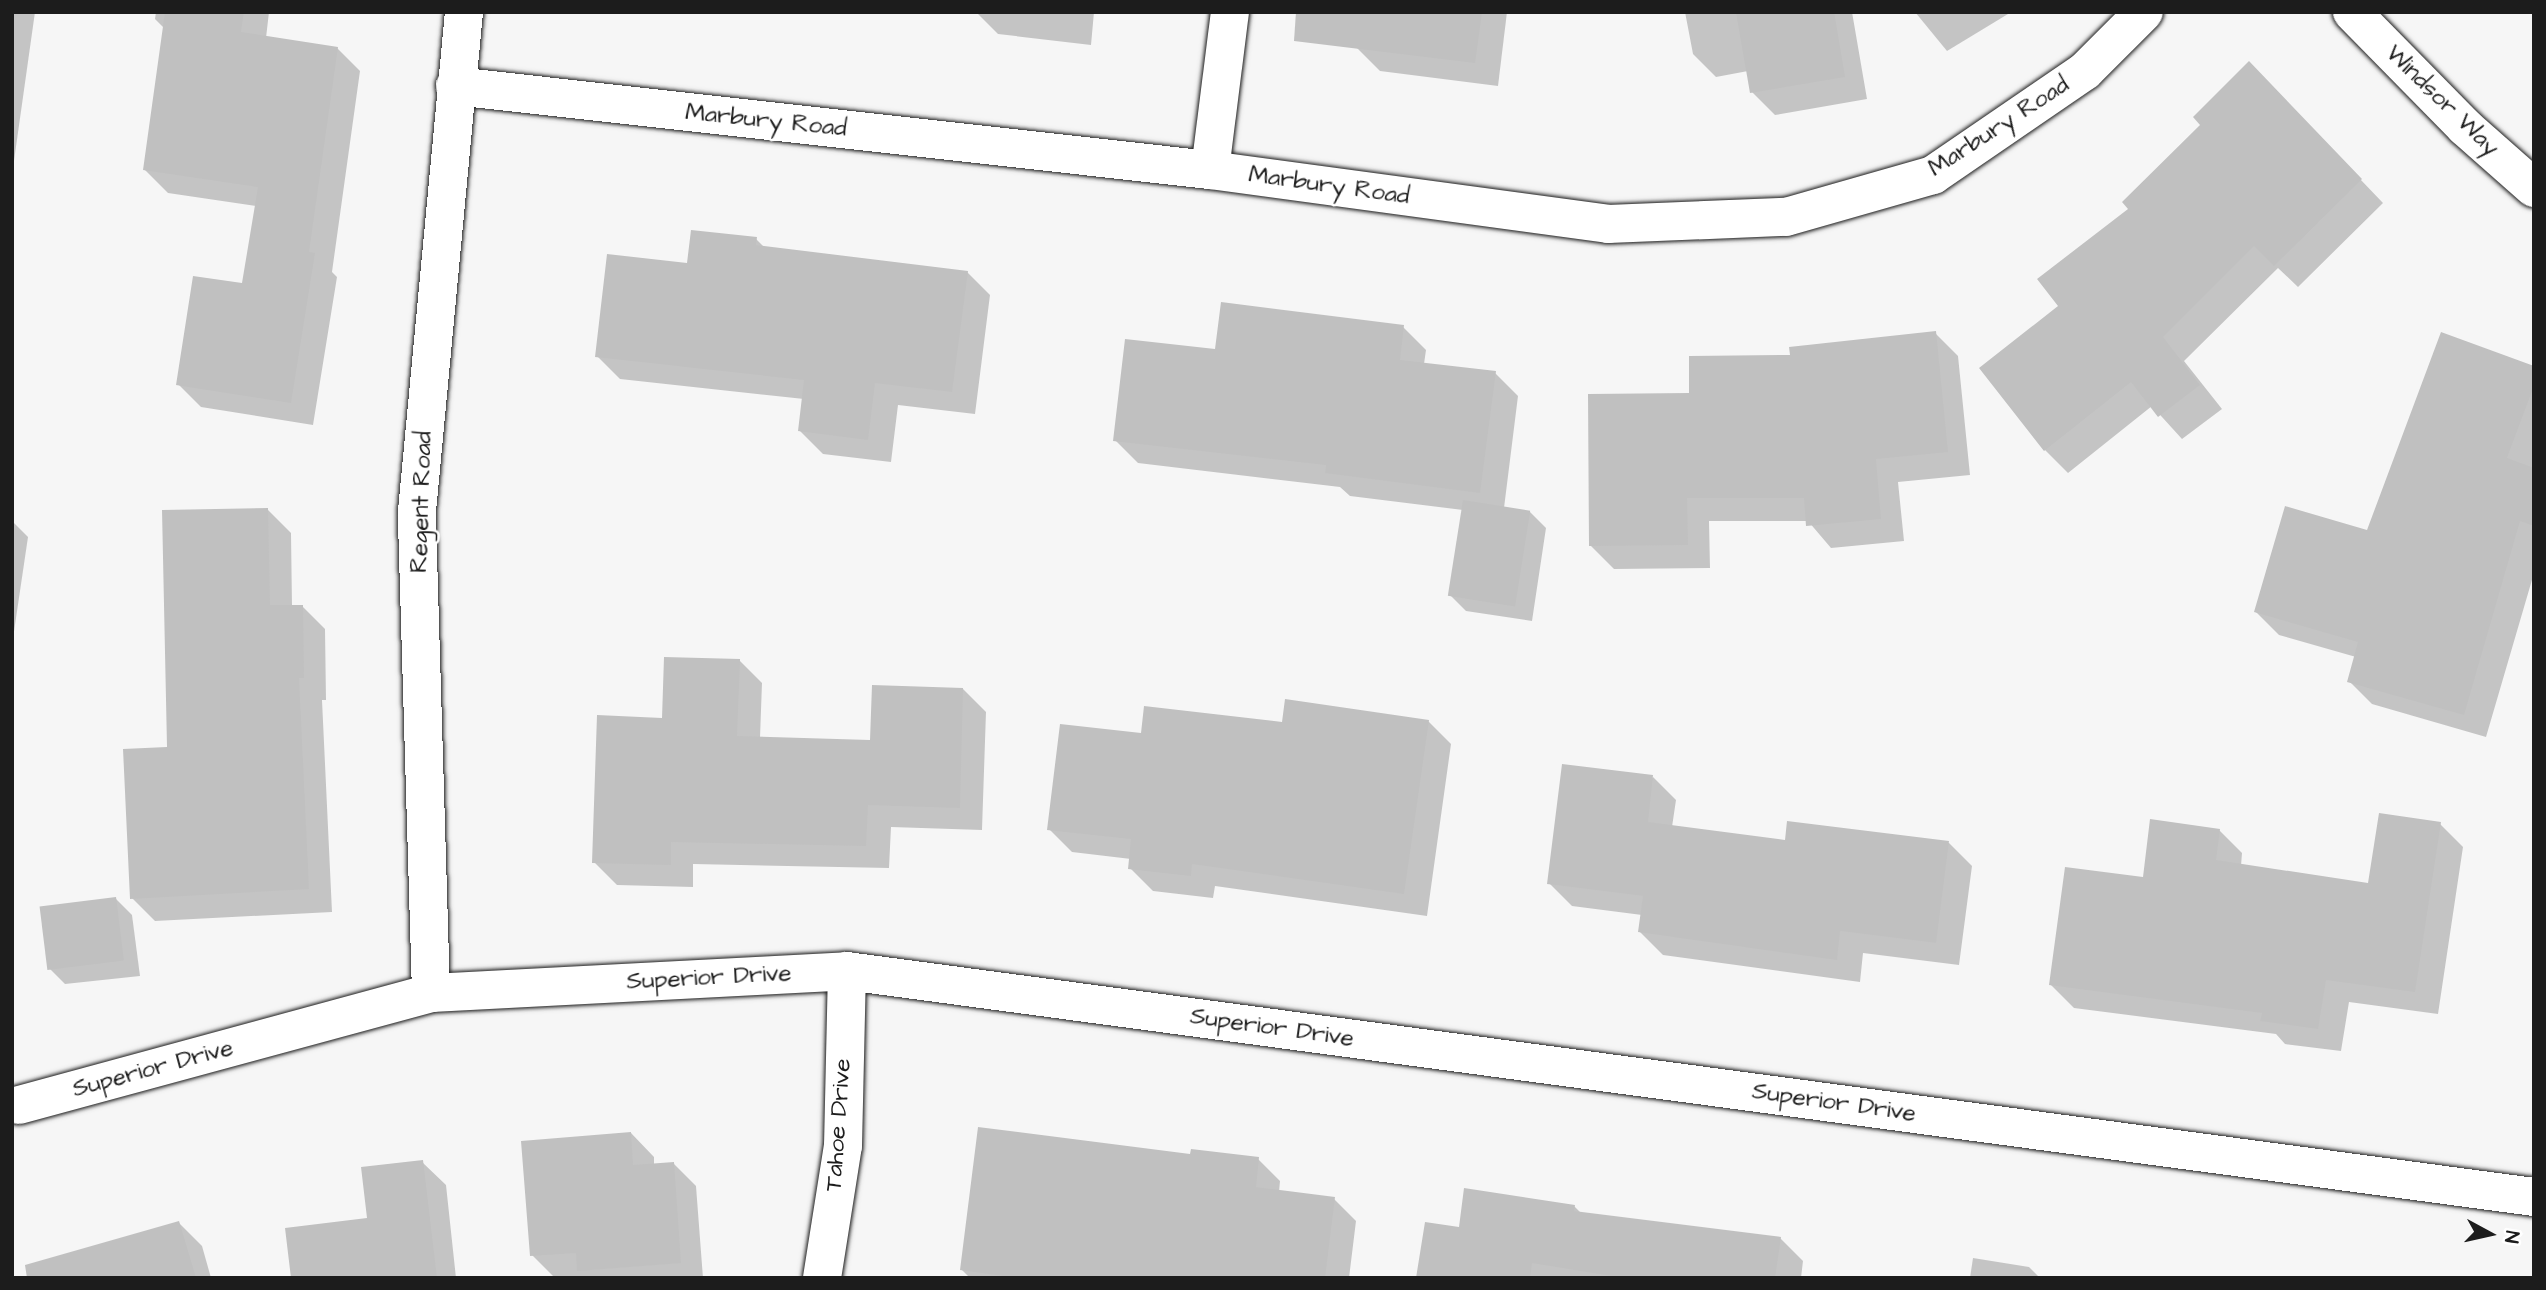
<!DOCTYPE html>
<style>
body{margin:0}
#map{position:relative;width:2546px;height:1290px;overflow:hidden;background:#f6f6f6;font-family:"Architects Daughter",sans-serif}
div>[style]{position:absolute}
.shadow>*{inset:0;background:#0003}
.building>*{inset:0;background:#c0c0c0;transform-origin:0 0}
.roads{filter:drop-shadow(0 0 2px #1c1c1c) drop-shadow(0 0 2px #1c1c1c)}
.minor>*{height:38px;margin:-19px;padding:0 19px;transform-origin:19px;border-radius:19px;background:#fff}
.tertiary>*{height:38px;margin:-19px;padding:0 19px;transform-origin:19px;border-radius:19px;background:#fff}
span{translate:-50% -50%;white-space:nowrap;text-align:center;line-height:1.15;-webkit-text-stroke:5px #fff;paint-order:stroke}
.street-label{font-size:24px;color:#1c1c1c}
.frame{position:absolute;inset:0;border:14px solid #1c1c1c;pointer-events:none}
.north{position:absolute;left:2455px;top:1199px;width:70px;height:70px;-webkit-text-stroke:5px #fff;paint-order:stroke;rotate:98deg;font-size:19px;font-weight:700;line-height:28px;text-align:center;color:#1c1c1c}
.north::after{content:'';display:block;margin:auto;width:24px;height:32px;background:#1c1c1c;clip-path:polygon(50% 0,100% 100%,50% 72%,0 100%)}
</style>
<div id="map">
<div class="shadow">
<div style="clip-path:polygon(12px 12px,35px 12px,12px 175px)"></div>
<div style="clip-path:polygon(156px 12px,269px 12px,266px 38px,337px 48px,360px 71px,332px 272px,337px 277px,313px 425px,201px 407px,178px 384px,243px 285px,256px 206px,168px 193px,145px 170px,164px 28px,155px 19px)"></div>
<div style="clip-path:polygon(976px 12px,1094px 12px,1091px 45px,998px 34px)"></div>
<div style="clip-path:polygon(1361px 12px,1507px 12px,1498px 86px,1380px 71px,1357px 48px)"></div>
<div style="clip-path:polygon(1685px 12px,1852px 12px,1867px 99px,1775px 115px,1752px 92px,1748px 71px,1716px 77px,1693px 54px)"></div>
<div style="clip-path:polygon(1915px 12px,2008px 12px,2008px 14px,1947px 51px)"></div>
<div style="clip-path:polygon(2272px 87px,2383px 203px,2298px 287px,2278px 268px,2184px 361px,2222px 409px,2182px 439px,2152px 406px,2068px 473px,2045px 450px,2061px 307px,2131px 209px)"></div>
<div style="clip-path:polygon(756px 239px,765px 248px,967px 272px,990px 295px,975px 414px,898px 405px,891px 462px,823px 454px,800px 431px,804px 399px,620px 379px,597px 356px,688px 265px)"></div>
<div style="clip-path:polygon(1403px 327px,1426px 350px,1424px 364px,1495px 373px,1518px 396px,1504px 508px,1530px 512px,1546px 528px,1532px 621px,1466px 611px,1450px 595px,1463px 510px,1350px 496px,1340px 487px,1138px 463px,1115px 440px,1217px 351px)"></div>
<div style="clip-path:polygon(1935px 333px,1958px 356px,1970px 475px,1898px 482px,1904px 541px,1831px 548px,1808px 521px,1709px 521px,1710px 568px,1614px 569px,1591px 546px,1691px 395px,1792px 356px)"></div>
<div style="clip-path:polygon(2534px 368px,2534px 573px,2486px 737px,2372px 704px,2349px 681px,2356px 657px,2279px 635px,2256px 612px,2368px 532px)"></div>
<div style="clip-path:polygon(268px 510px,291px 533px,292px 606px,302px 606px,325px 629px,326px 700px,322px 700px,332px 912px,155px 921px,132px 898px,169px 748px)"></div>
<div style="clip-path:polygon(12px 521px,28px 537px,12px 645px)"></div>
<div style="clip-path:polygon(739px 660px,762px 683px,760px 738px,872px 742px,963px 689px,986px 712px,982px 830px,891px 827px,889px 868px,693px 864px,693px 887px,617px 885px,594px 862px,664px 719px)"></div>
<div style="clip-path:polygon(1428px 721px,1451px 744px,1427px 916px,1215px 886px,1213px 898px,1153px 891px,1130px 868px,1131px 859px,1072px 852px,1049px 829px,1143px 735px,1283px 724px)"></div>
<div style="clip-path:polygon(1653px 777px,1676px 800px,1672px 827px,1786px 842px,1949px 843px,1972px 866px,1959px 965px,1863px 953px,1860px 982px,1663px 955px,1640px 932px,1642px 915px,1572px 906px,1549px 883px)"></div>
<div style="clip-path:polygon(2440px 824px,2463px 847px,2438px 1014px,2349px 1002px,2341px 1051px,2285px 1044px,2276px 1034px,2074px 1008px,2051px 985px,2144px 879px,2219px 830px,2242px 853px,2241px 866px,2369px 885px)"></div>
<div style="clip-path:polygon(116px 899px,132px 915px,140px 976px,65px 984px,49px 968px)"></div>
<div style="clip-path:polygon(631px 1133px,654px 1157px,654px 1165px,673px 1163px,696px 1186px,703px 1278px,555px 1278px,532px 1255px)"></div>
<div style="clip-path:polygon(1192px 1156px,1258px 1159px,1280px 1181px,1279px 1192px,1334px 1199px,1356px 1221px,1349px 1278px,970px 1278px,962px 1270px)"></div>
<div style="clip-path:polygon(422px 1162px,446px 1185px,456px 1278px,293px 1278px,369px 1220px)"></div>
<div style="clip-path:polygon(1574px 1206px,1581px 1213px,1780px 1238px,1803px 1261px,1801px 1278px,1418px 1278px,1460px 1229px)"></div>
<div style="clip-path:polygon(179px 1223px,202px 1246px,211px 1278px,43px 1278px)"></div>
<div style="clip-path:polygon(1973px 1258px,2029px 1267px,2040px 1278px,1970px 1278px)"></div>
</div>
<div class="building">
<div style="clip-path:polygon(165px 12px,244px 12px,241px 32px,338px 47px,309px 252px,315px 253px,291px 403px,176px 385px,193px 276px,242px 283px,258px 187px,143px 170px)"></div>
<div style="clip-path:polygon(1296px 12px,1482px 12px,1475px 63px,1294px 41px)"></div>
<div style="clip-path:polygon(1736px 12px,1834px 12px,1845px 77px,1750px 93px)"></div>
<div style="clip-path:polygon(2249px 61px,2362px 179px,2274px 266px,2254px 246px,2163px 337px,2200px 385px,2158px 417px,2131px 382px,2044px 451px,1979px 368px,2058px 306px,2037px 279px,2128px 209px,2122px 202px,2200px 125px,2193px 117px)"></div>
<div style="clip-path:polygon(691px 230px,757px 237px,756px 245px,968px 271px,952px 392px,875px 383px,868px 440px,798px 431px,804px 380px,595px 357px,607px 254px,687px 263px)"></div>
<div style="clip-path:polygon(1221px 302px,1404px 325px,1400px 360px,1496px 371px,1480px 493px,1325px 473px,1326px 465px,1113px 441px,1125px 339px,1215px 349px)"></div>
<div style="clip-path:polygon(1936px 331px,1948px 452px,1876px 459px,1881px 519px,1806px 526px,1804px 498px,1687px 498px,1688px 545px,1589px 546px,1588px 394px,1689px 393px,1689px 356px,1790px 355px,1789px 347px)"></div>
<div style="clip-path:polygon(2441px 332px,2534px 366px,2534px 386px,2507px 458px,2534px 468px,2534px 526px,2520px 521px,2464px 715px,2347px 682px,2358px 642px,2254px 612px,2285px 506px,2367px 530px)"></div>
<div style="left:1463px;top:500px;width:68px;height:97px;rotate:9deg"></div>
<div style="clip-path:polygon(268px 508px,270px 605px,303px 605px,304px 678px,299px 678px,309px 889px,130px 899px,123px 749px,167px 747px,162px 510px)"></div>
<div style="clip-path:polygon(664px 657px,740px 659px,737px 736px,870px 740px,872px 685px,963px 688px,960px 808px,868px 805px,866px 846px,671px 842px,671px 865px,592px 863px,597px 715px,662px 718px)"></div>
<div style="clip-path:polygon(1285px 699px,1429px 720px,1404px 894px,1192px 864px,1191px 876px,1128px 869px,1131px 839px,1047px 830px,1060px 724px,1141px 733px,1144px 706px,1282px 722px)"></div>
<div style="clip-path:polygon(1562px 764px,1653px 775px,1648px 822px,1785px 840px,1787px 821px,1949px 841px,1936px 943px,1840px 931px,1837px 960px,1638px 932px,1643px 896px,1547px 884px)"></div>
<div style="clip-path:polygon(2379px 813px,2441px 822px,2415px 992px,2326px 980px,2318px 1029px,2260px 1021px,2262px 1013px,2049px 985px,2065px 867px,2143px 877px,2150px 819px,2220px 829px,2216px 860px,2368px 883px)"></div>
<div style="left:116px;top:897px;width:64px;height:77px;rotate:83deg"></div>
<div style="clip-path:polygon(978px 1127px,1190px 1154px,1191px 1149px,1259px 1157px,1256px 1187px,1335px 1197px,1325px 1278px,1018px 1278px,960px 1270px)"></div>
<div style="clip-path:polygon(631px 1132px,633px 1165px,674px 1162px,681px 1263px,577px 1271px,576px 1253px,530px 1256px,521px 1141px)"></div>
<div style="clip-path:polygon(423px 1160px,437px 1278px,291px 1278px,285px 1228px,367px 1218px,361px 1167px)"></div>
<div style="clip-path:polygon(1464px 1188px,1575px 1205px,1574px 1211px,1781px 1237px,1775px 1278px,1624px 1278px,1532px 1263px,1530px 1278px,1416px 1278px,1425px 1222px,1459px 1227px)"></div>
<div style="clip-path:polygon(179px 1221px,196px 1278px,27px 1278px,25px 1265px)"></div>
</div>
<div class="roads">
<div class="minor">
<div style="left:2352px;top:12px;width:161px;rotate:45.5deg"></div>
<div style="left:2465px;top:127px;width:92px;rotate:41.5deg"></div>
<div style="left:455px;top:86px;width:760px;rotate:6.35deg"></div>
<div style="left:1210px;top:170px;width:402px;rotate:7.7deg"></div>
<div style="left:1608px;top:224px;width:178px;rotate:-2.3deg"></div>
<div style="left:1786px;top:217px;width:153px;rotate:-15.9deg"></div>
<div style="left:1933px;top:175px;width:184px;rotate:-34.4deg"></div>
<div style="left:2085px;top:71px;width:83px;rotate:-45deg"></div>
<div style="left:1210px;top:170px;width:159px;rotate:-82.8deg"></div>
<div style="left:431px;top:993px;width:482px;rotate:-91.7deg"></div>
<div style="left:417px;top:511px;width:501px;rotate:-84.62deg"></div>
<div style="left:822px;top:1278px;width:134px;rotate:-81deg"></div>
<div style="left:843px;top:1146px;width:175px;rotate:-88.7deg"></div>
</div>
<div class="tertiary">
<div style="left:19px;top:1105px;width:427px;rotate:-15.2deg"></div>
<div style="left:431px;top:993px;width:417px;rotate:-3deg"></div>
<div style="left:847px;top:971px;width:1702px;rotate:7.63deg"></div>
</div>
</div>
<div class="street-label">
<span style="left:2442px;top:101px;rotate:44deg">Windsor Way</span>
<span style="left:766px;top:121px;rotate:6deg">Marbury Road</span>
<span style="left:1999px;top:127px;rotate:-33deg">Marbury Road</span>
<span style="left:1329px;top:186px;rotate:8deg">Marbury Road</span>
<span style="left:422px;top:502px;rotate:-88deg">Regent Road</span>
<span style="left:709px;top:978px;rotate:-3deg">Superior Drive</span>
<span style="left:1272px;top:1028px;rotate:8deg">Superior Drive</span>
<span style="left:153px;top:1069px;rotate:-15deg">Superior Drive</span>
<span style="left:1834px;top:1103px;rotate:8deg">Superior Drive</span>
<span style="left:839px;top:1125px;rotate:-86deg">Tahoe Drive</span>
</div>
<div class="frame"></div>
<div class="north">N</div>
</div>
